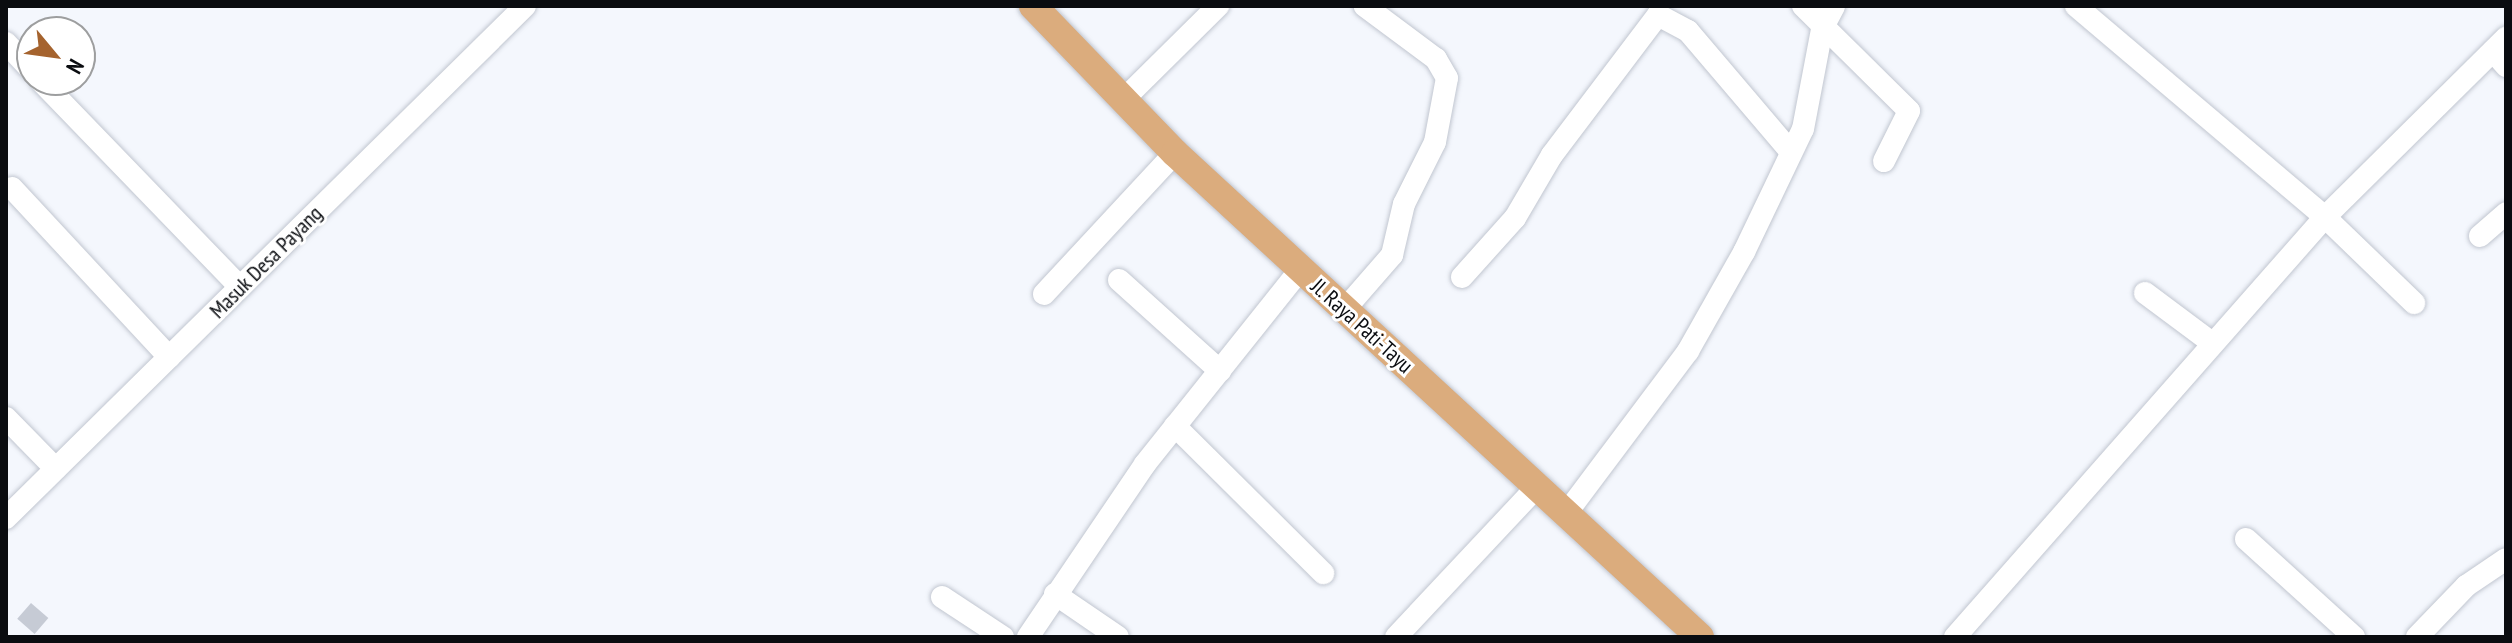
<!DOCTYPE html>
<style>
body{margin:0}
#map{position:relative;width:2512px;height:643px;overflow:hidden;background:#f4f7fd;font-family:"PT Sans Narrow",sans-serif}
div>[style]{position:absolute}
.building>*{inset:0;background:#c6cbd5;transform-origin:0 0}
.roads{filter:drop-shadow(0 0 2px #c1c6d0) drop-shadow(0 0 2px #c1c6d0)}
.minor>*{height:22px;margin:-11px;padding:0 11px;transform-origin:11px;border-radius:11px;background:#fff}
.major>*{height:28px;margin:-14px;padding:0 14px;transform-origin:14px;border-radius:14px;background:#dbac7d}
span{translate:-50% -50%;white-space:nowrap;text-align:center;line-height:1.15;-webkit-text-stroke:6px #fff;paint-order:stroke}
.street-label{font-size:22px;color:#0a0c10}
.frame{position:absolute;inset:0;border:8px solid #0a0c10;pointer-events:none}
.north{position:absolute;left:16px;top:16px;width:80px;height:80px;box-sizing:border-box;background:#fff;border:2px solid #9d9e9f;border-radius:50%;rotate:119deg;font-size:22px;font-weight:700;line-height:32px;text-align:center;color:#0a0c10}
.north::after{content:'';display:block;margin:auto;width:28px;height:36px;background:#a5632e;clip-path:polygon(50% 0,100% 100%,50% 72%,0 100%)}
</style>
<div id="map">
<div class="building">
<div style="left:31px;top:603px;width:23px;height:21px;rotate:41deg"></div>
</div>
<div class="roads">
<div class="minor">
<div style="left:1803px;top:6px;width:149px;rotate:44.7deg"></div>
<div style="left:1909px;top:111px;width:56px;rotate:116.6deg"></div>
<div style="left:2076px;top:6px;width:326px;rotate:40.3deg"></div>
<div style="left:2325px;top:217px;width:124px;rotate:44deg"></div>
<div style="left:6px;top:43px;width:38px;rotate:47deg"></div>
<div style="left:2493px;top:51px;width:20px;rotate:49deg"></div>
<div style="left:40px;top:80px;width:288px;rotate:46deg"></div>
<div style="left:1123px;top:100px;width:134px;rotate:-44.7deg"></div>
<div style="left:12px;top:188px;width:231px;rotate:47.1deg"></div>
<div style="left:2480px;top:236px;width:35px;rotate:-41deg"></div>
<div style="left:1462px;top:277px;width:79px;rotate:-48.1deg"></div>
<div style="left:1515px;top:218px;width:73px;rotate:-59.6deg"></div>
<div style="left:1552px;top:155px;width:176px;rotate:-52.9deg"></div>
<div style="left:1658px;top:15px;width:34px;rotate:28deg"></div>
<div style="left:1688px;top:31px;width:159px;rotate:49.6deg"></div>
<div style="left:1119px;top:280px;width:136px;rotate:42deg"></div>
<div style="left:2145px;top:293px;width:84px;rotate:36.7deg"></div>
<div style="left:1044px;top:294px;width:192px;rotate:-47.1deg"></div>
<div style="left:1345px;top:309px;width:72px;rotate:-49deg"></div>
<div style="left:1392px;top:255px;width:52px;rotate:-76.8deg"></div>
<div style="left:1404px;top:204px;width:69px;rotate:-63.4deg"></div>
<div style="left:1435px;top:142px;width:65px;rotate:-79.4deg"></div>
<div style="left:1447px;top:78px;width:22px;rotate:-120deg"></div>
<div style="left:1436px;top:59px;width:89px;rotate:-143.3deg"></div>
<div style="left:6px;top:418px;width:71px;rotate:45.6deg"></div>
<div style="left:1175px;top:426px;width:209px;rotate:44.8deg"></div>
<div style="left:1568px;top:511px;width:200px;rotate:-53.1deg"></div>
<div style="left:1688px;top:351px;width:114px;rotate:-60.5deg"></div>
<div style="left:1744px;top:252px;width:136px;rotate:-64.4deg"></div>
<div style="left:1803px;top:129px;width:102px;rotate:-79.2deg"></div>
<div style="left:1822px;top:29px;width:26px;rotate:-62deg"></div>
<div style="left:6px;top:518px;width:729px;rotate:-44.61deg"></div>
<div style="left:2246px;top:539px;width:146px;rotate:42.2deg"></div>
<div style="left:1055px;top:594px;width:76px;rotate:34.3deg"></div>
<div style="left:942px;top:597px;width:73px;rotate:33.3deg"></div>
<div style="left:1028px;top:637px;width:209px;rotate:-55.9deg"></div>
<div style="left:1145px;top:464px;width:248px;rotate:-51.4deg"></div>
<div style="left:1396px;top:637px;width:206px;rotate:-46.8deg"></div>
<div style="left:1955px;top:637px;width:560px;rotate:-48.62deg"></div>
<div style="left:2325px;top:217px;width:255px;rotate:-44.7deg"></div>
<div style="left:2417px;top:637px;width:71px;rotate:-46.1deg"></div>
<div style="left:2466px;top:586px;width:48px;rotate:-34deg"></div>
</div>
<div class="major">
<div style="left:1033px;top:6px;width:204px;rotate:46deg"></div>
<div style="left:1175px;top:153px;width:714px;rotate:42.67deg"></div>
</div>
</div>
<div class="street-label">
<span style="left:266px;top:262px;rotate:-45deg">Masuk Desa Payang</span>
<span style="left:1362px;top:326px;rotate:42deg">Jl. Raya Pati-Tayu</span>
</div>
<div class="frame"></div>
<div class="north">N</div>
</div>
